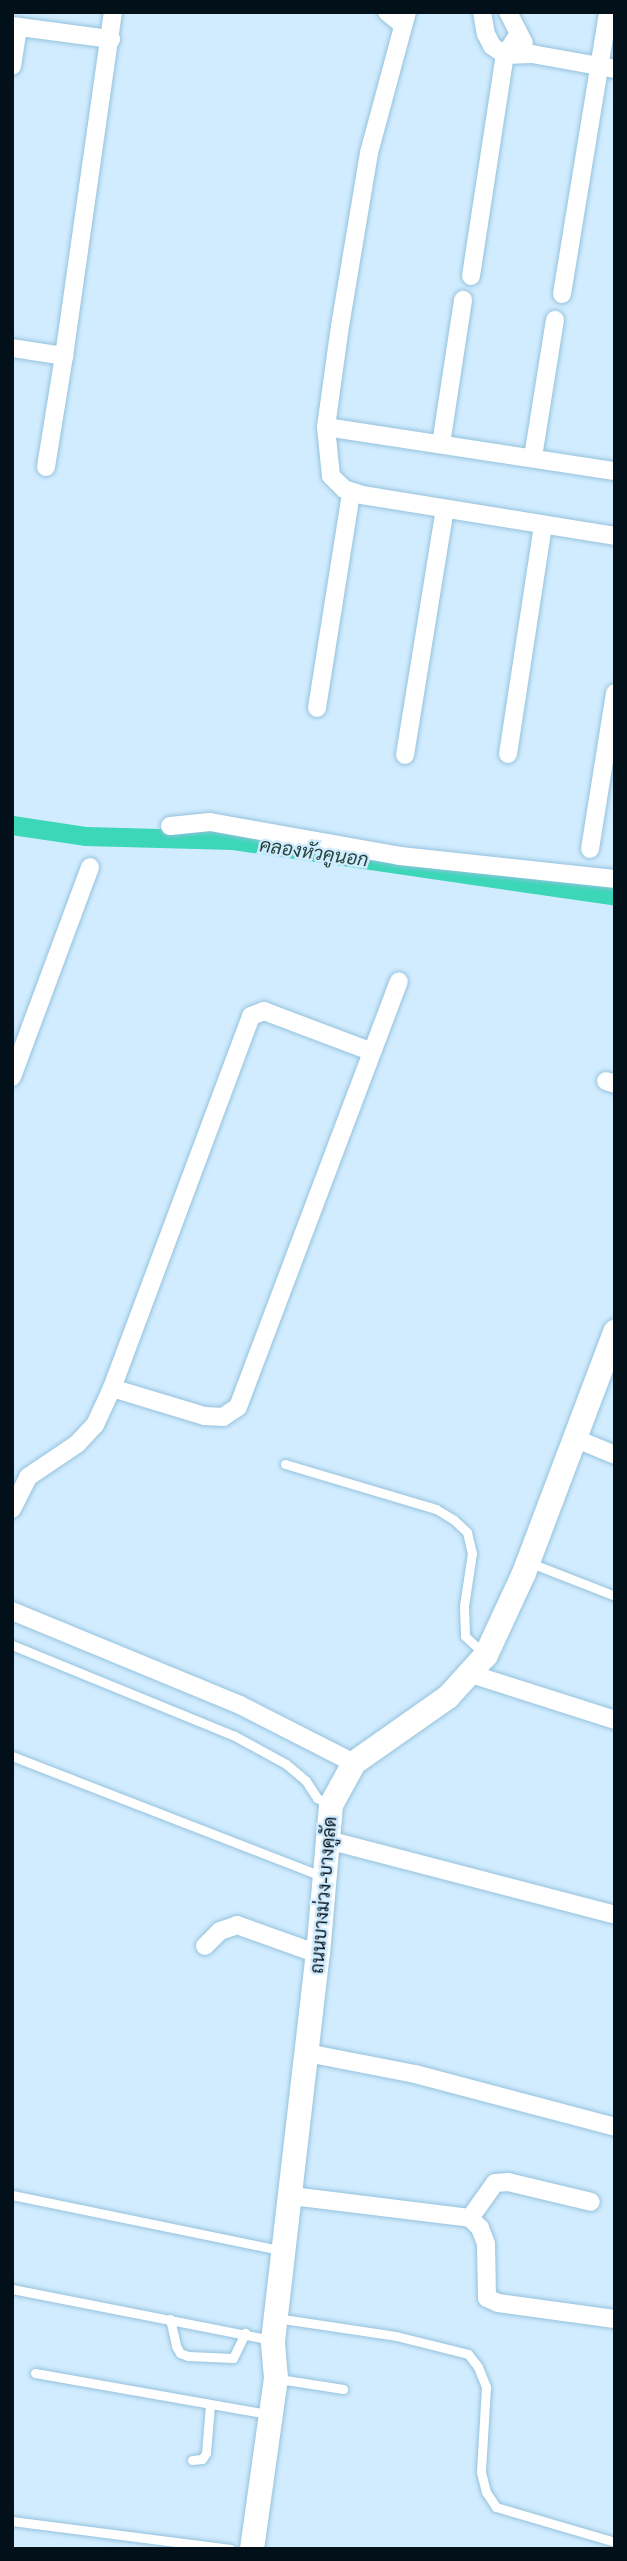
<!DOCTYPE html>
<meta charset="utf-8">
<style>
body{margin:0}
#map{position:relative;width:627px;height:2561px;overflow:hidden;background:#d1ecfe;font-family:"Golos Text",Sarabun,sans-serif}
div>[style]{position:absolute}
.canal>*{height:19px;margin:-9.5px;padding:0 9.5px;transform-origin:9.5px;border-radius:9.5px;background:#3bd7b8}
.roads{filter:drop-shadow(0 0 2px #95c2dd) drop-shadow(0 0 2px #95c2dd)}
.lane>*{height:9px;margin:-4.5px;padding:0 4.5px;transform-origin:4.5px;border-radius:4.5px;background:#fff}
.street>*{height:18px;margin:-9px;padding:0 9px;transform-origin:9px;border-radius:9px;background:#fff}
.secondary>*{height:24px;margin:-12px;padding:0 12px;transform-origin:12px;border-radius:12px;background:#fff}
span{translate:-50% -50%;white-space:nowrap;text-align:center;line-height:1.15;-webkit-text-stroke:5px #d1ecfe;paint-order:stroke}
.street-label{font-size:18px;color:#02101a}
.water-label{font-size:19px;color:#25443c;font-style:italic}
.frame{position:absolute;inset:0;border:14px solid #02101a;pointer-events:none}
</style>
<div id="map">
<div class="canal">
<div style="left:12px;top:825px;width:75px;rotate:8.5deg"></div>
<div style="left:86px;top:836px;width:147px;rotate:1.6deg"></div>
<div style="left:233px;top:840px;width:386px;rotate:8.3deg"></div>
</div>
<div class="roads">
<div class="lane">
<div style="left:285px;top:1464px;width:158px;rotate:16.6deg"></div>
<div style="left:436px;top:1509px;width:21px;rotate:31deg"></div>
<div style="left:454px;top:1520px;width:18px;rotate:43deg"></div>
<div style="left:467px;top:1532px;width:22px;rotate:77deg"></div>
<div style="left:472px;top:1553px;width:54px;rotate:98.6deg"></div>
<div style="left:464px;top:1606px;width:30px;rotate:88deg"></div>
<div style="left:465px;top:1636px;width:26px;rotate:43deg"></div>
<div style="left:528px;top:1562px;width:93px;rotate:21.3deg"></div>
<div style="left:12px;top:1645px;width:239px;rotate:22.2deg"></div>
<div style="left:233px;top:1735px;width:60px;rotate:28.7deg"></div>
<div style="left:286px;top:1764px;width:26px;rotate:40deg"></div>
<div style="left:306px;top:1781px;width:20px;rotate:57deg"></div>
<div style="left:317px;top:1798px;width:13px;rotate:27deg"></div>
<div style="left:12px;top:1756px;width:335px;rotate:21.2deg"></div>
<div style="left:12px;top:2195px;width:275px;rotate:11.6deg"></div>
<div style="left:12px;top:2289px;width:264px;rotate:11.1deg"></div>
<div style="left:276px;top:2318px;width:121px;rotate:8.5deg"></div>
<div style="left:396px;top:2336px;width:74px;rotate:14deg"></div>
<div style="left:468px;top:2354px;width:16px;rotate:52deg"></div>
<div style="left:478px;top:2367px;width:22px;rotate:68deg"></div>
<div style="left:486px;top:2387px;width:85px;rotate:93.4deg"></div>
<div style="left:481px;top:2472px;width:21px;rotate:76deg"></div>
<div style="left:486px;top:2492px;width:18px;rotate:56deg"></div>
<div style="left:496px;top:2507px;width:124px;rotate:16.4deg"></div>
<div style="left:170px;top:2319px;width:28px;rotate:77deg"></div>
<div style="left:176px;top:2346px;width:8px;rotate:60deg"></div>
<div style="left:180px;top:2353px;width:9px;rotate:21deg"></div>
<div style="left:188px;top:2356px;width:45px;rotate:2.5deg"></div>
<div style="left:233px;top:2358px;width:28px;rotate:-64deg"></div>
<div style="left:35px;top:2373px;width:237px;rotate:10deg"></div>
<div style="left:279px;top:2379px;width:65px;rotate:8.9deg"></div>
<div style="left:192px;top:2460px;width:10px;rotate:-6deg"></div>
<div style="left:202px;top:2459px;width:7px;rotate:-56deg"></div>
<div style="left:206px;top:2453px;width:49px;rotate:-85.3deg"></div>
<div style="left:12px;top:2521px;width:220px;rotate:7.3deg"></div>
</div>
<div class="street">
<div style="left:387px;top:12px;width:19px;rotate:39deg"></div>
<div style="left:407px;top:12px;width:146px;rotate:105.1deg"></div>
<div style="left:369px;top:153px;width:175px;rotate:99.5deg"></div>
<div style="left:340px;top:326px;width:102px;rotate:97.9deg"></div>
<div style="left:326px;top:427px;width:49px;rotate:84.2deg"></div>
<div style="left:331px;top:476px;width:18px;rotate:45deg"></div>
<div style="left:344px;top:489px;width:19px;rotate:18deg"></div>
<div style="left:362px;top:495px;width:256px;rotate:9.2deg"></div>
<div style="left:482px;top:12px;width:22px;rotate:80deg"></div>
<div style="left:486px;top:34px;width:13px;rotate:63deg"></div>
<div style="left:492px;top:46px;width:16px;rotate:35deg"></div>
<div style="left:505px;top:55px;width:27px;rotate:-2deg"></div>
<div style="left:532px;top:54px;width:84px;rotate:10.2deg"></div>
<div style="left:508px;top:12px;width:35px;rotate:63deg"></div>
<div style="left:12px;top:26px;width:100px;rotate:7.5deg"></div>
<div style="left:12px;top:66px;width:39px;rotate:-81deg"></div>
<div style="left:471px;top:276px;width:224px;rotate:-81.3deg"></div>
<div style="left:505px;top:55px;width:24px;rotate:-57deg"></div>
<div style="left:562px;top:294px;width:286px;rotate:-80.7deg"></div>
<div style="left:12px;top:348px;width:53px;rotate:8.7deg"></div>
<div style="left:64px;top:356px;width:347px;rotate:-81.9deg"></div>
<div style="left:326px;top:427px;width:292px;rotate:8.7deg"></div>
<div style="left:441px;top:444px;width:146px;rotate:-81.3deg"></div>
<div style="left:533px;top:457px;width:139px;rotate:-80.9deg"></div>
<div style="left:46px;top:467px;width:112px;rotate:-80.8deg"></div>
<div style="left:317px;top:708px;width:218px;rotate:-81deg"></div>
<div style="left:508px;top:754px;width:232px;rotate:-81.3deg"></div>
<div style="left:405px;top:755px;width:249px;rotate:-80.8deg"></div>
<div style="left:170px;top:826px;width:40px;rotate:-5.7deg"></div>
<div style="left:210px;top:822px;width:193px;rotate:10.1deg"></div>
<div style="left:400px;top:856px;width:216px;rotate:6.1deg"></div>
<div style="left:590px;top:849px;width:158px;rotate:-80.9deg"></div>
<div style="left:12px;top:1077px;width:224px;rotate:-69.6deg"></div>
<div style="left:606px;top:1081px;width:9px;rotate:18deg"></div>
<div style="left:112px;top:1388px;width:97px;rotate:16.8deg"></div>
<div style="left:205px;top:1416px;width:18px;rotate:3deg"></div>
<div style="left:223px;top:1417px;width:18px;rotate:-34deg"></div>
<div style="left:238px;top:1407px;width:455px;rotate:-69.3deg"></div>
<div style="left:574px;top:1438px;width:44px;rotate:22.5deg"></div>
<div style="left:12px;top:1509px;width:36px;rotate:-63deg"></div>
<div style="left:28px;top:1477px;width:59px;rotate:-34deg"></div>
<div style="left:77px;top:1444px;width:26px;rotate:-47deg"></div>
<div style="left:95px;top:1425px;width:41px;rotate:-65.3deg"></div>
<div style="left:112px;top:1388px;width:397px;rotate:-69.5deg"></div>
<div style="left:251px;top:1016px;width:14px;rotate:-21deg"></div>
<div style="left:264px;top:1011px;width:113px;rotate:20.7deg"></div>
<div style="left:12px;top:1611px;width:247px;rotate:22.4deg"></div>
<div style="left:240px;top:1705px;width:128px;rotate:27deg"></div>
<div style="left:471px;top:1674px;width:151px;rotate:17.7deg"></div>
<div style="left:328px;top:1840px;width:297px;rotate:14.6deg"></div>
<div style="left:205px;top:1946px;width:21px;rotate:-45deg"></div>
<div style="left:220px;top:1931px;width:18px;rotate:-19deg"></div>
<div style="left:237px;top:1925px;width:86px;rotate:19.7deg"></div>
<div style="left:307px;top:2053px;width:110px;rotate:11deg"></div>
<div style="left:415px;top:2074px;width:207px;rotate:14.8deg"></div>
<div style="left:292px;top:2196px;width:179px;rotate:7deg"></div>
<div style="left:470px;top:2218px;width:14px;rotate:45deg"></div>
<div style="left:480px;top:2228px;width:17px;rotate:69deg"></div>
<div style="left:486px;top:2244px;width:54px;rotate:88.9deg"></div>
<div style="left:487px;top:2298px;width:12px;rotate:24deg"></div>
<div style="left:498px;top:2303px;width:118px;rotate:7.8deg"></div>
<div style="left:470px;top:2218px;width:43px;rotate:-54.5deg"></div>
<div style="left:495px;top:2183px;width:13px;rotate:-4deg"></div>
<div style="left:508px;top:2182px;width:85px;rotate:13.5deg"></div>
</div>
<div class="secondary">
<div style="left:252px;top:2549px;width:173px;rotate:-82deg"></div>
<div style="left:276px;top:2378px;width:37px;rotate:-95deg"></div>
<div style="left:273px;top:2341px;width:390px;rotate:-83.4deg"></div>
<div style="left:318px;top:1954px;width:150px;rotate:-85deg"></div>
<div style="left:331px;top:1805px;width:48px;rotate:-61.3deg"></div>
<div style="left:354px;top:1763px;width:115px;rotate:-35.1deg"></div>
<div style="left:448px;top:1697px;width:57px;rotate:-47.9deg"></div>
<div style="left:486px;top:1655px;width:90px;rotate:-65.1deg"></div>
<div style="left:524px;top:1573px;width:258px;rotate:-69.3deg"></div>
</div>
</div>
<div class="street-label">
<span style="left:323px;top:1895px;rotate:-85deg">ถนนบางม่วง-บางคูลัด</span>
</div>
<div class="water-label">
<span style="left:314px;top:852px;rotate:8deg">คลองหัวคูนอก</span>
</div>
<div class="frame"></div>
</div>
